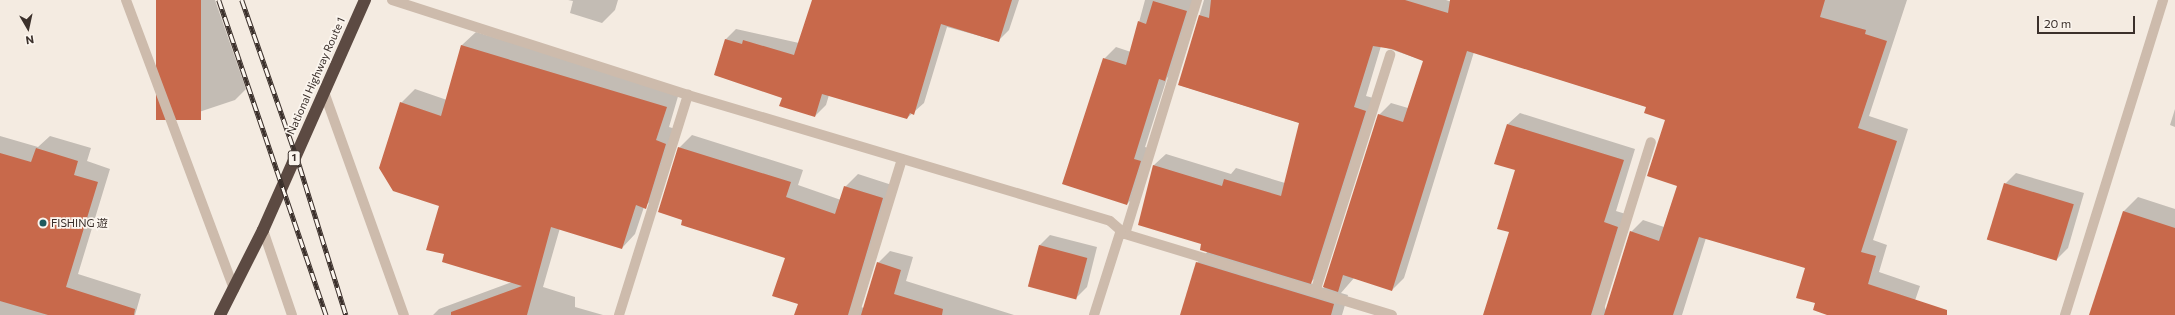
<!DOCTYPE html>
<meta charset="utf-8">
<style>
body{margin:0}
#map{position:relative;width:2175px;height:315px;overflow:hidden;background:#f4ebe1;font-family:Commissioner,"Noto Sans JP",sans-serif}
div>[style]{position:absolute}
.shadow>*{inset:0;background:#0003}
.building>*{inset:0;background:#c8694b;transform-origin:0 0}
.lane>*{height:10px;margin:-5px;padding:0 5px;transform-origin:5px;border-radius:5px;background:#cdbbac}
.street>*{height:10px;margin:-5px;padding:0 5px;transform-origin:5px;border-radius:5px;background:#cdbbac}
.highway>*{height:12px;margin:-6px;padding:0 6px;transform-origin:6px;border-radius:6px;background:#5c4a42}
.rail>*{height:4.5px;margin-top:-2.25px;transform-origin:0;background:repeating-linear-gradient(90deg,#fbf5ee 0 9px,#3b302b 0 18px);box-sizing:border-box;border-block:1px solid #3b302b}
.dots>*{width:11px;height:11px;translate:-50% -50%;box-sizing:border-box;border:2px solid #fbf5ee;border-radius:50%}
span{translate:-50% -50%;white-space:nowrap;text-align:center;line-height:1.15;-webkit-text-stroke:3.5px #fbf5ee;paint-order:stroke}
.shield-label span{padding:1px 3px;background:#fbf5ee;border:1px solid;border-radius:3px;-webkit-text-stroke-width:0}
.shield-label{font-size:10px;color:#3b302b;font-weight:700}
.street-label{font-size:11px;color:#3b302b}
.poi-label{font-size:11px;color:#3b302b}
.left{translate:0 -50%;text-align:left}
.north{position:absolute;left:8px;top:8px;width:40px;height:40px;-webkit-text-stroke:3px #fbf5ee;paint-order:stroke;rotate:171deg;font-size:11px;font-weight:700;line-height:16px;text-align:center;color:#3b302b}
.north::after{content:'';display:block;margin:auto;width:14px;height:18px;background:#3b302b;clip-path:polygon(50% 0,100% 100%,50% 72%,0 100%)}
.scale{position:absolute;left:2037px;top:16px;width:98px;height:18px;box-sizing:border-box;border:2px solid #3b302b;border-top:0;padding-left:5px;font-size:12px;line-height:14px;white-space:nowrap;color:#3b302b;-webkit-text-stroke:3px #fbf5ee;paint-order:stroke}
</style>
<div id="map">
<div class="shadow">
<div style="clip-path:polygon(156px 0,215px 0,246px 89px,235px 100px,196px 113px)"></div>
<div style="clip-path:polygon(568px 0,618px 0,615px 10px,602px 23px,570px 13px,573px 1px)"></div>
<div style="clip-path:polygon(813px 0,1019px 0,1009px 30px,998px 41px,947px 27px,924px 103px,907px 118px,829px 95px,826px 105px,815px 116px,783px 97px,715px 75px,726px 39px,736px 29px,799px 43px)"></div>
<div style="clip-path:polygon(1145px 0,1198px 0,1177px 68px,1167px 78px,1145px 147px,1152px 149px,1139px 192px,1127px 204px,1104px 59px,1116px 47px,1131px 52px)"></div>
<div style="clip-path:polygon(evenodd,1204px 0,1446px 0,1493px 15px,1498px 0,1907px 0,1869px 116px,1908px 129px,1873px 240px,1887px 245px,1879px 272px,1920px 286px,1910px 315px,1830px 315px,1816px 303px,1807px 268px,1706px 238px,1682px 315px,1500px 315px,1516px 170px,1508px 124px,1520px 113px,1635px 149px,1616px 211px,1629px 215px,1602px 301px,1606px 310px,1631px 232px,1643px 220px,1664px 227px,1678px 185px,1666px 119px,1647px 107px,1474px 52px,1404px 278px,1392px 290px,1354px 278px,1341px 293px,1348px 295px,1342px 315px,1181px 315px,1197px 263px,1208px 251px,1203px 243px,1139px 224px,1154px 165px,1166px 154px,1231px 174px,1236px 168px,1285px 183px,1300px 123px,1179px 85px,1204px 0,1381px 46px,1425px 61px,1408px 108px,1391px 103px,1379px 115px,1324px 288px,1310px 283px,1322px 271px,1377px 99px,1366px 96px,1381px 46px)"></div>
<div style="clip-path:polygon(476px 32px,679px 93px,669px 127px,679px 130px,659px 194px,644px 207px,635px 234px,622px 248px,560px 228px,543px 287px,575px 297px,575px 307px,603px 315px,433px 315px,439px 309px,512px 282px,445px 254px,440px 206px,401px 103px,415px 89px,447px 100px,462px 45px)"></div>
<div style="clip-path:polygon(2175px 109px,2175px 127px,2170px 125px)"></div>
<div style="clip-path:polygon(692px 135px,803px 170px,798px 185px,841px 200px,845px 187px,858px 174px,895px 186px,861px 307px,864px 308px,878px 263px,890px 251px,913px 257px,906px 281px,1014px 315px,795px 315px,799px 303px,786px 258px,683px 219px,679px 148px)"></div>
<div style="clip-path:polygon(0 136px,38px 147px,50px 136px,91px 148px,87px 161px,110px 169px,78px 274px,141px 294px,135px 315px,0 315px)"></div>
<div style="clip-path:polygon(2016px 173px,2084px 193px,2068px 248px,2057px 259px,2005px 184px)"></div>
<div style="clip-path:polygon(2138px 197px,2175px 209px,2175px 315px,2090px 315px,2124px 211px)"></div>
<div style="clip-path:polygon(1050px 235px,1097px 247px,1087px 287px,1076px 298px,1039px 246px)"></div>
</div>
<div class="building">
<div style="left:156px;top:0;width:45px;height:120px"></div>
<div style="clip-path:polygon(812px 0,1012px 0,999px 42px,941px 24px,914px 115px,910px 113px,907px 119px,822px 94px,815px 117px,779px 106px,782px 98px,714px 75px,725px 39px,742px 44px,743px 40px,794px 55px)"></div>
<div style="clip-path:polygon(1211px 0,1405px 0,1448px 13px,1450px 0,1825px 0,1820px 17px,1866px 30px,1865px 34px,1887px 41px,1858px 128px,1897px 141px,1861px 252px,1876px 256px,1868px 284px,1947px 310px,1947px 315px,1827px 315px,1813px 310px,1815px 303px,1796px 298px,1805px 268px,1699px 237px,1673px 315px,1604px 315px,1630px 231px,1659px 241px,1677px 186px,1647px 176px,1665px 120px,1644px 113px,1646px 107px,1467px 51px,1392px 291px,1343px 275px,1338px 292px,1323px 287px,1378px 114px,1403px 122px,1423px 61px,1392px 49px,1373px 46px,1354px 107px,1366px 111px,1311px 284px,1200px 250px,1201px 244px,1138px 225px,1153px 165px,1222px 186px,1224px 179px,1281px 196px,1299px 123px,1178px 85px,1199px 15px,1209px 18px)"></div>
<div style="clip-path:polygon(1153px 1px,1187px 11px,1165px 81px,1159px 79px,1134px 159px,1141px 161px,1127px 205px,1062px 184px,1103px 58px,1126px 65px,1138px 21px,1146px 24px)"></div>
<div style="clip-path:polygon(461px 45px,667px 107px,656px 140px,666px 144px,646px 209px,636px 205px,622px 249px,551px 227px,527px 315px,451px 315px,451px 312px,522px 286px,442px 262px,444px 254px,426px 250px,439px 206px,393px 191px,379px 168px,400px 102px,441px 116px)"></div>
<div style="clip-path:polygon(1507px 124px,1624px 160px,1604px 222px,1618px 227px,1591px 315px,1483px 315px,1509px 232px,1497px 229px,1515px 170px,1494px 164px)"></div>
<div style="clip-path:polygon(678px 147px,791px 182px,786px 197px,835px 214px,844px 186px,883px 198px,848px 315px,794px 315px,798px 304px,772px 296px,785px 258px,681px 225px,682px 220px,658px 212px)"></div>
<div style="clip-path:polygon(36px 148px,78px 161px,74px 175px,98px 182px,66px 287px,135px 309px,134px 315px,48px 315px,0 301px,0 153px,31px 162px)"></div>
<div style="left:2004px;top:183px;width:73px;height:59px;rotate:17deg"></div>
<div style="clip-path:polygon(2123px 211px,2175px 228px,2175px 315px,2089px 315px)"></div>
<div style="left:1039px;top:245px;width:50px;height:43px;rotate:15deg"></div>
<div style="clip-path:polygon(877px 262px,901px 270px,894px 294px,943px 309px,942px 315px,861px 315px)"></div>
<div style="clip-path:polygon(1196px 262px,1334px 304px,1331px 315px,1180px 315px)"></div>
</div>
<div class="lane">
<div style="left:854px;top:315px;width:163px;rotate:-72.9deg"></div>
</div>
<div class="street">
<div style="left:126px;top:0;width:309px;rotate:69.5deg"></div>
<div style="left:392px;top:0;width:311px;rotate:17.8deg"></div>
<div style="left:688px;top:95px;width:440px;rotate:16.6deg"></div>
<div style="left:1110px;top:221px;width:20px;rotate:41deg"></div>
<div style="left:1125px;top:234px;width:279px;rotate:16.9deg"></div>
<div style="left:324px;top:92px;width:237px;rotate:70.3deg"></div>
<div style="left:263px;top:230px;width:90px;rotate:71.2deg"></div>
<div style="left:1125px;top:234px;width:245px;rotate:-72.9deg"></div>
<div style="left:1315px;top:292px;width:249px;rotate:-72.4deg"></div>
<div style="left:619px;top:315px;width:231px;rotate:-72.6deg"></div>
<div style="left:1094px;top:315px;width:89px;rotate:-72.4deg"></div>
<div style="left:1597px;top:315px;width:181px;rotate:-72.7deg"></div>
<div style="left:2065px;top:315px;width:330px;rotate:-72.7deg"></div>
</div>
<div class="highway">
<div style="left:220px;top:315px;width:95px;rotate:-63.2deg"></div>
<div style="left:263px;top:230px;width:252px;rotate:-66.1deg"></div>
</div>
<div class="rail">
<div style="left:219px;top:0;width:333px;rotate:71.2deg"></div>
<div style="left:242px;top:0;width:177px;rotate:70.8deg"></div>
<div style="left:300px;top:167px;width:155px;rotate:72.7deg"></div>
</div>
<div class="dots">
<div style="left:43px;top:223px;background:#1f5a5e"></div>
</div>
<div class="shield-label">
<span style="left:294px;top:158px">1</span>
</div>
<div class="street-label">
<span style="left:316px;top:76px;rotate:-66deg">National Highway Route 1</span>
</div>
<div class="poi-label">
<span class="left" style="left:51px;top:223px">FISHING 遊</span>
</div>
<div class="north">N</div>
<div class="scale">20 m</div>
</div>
